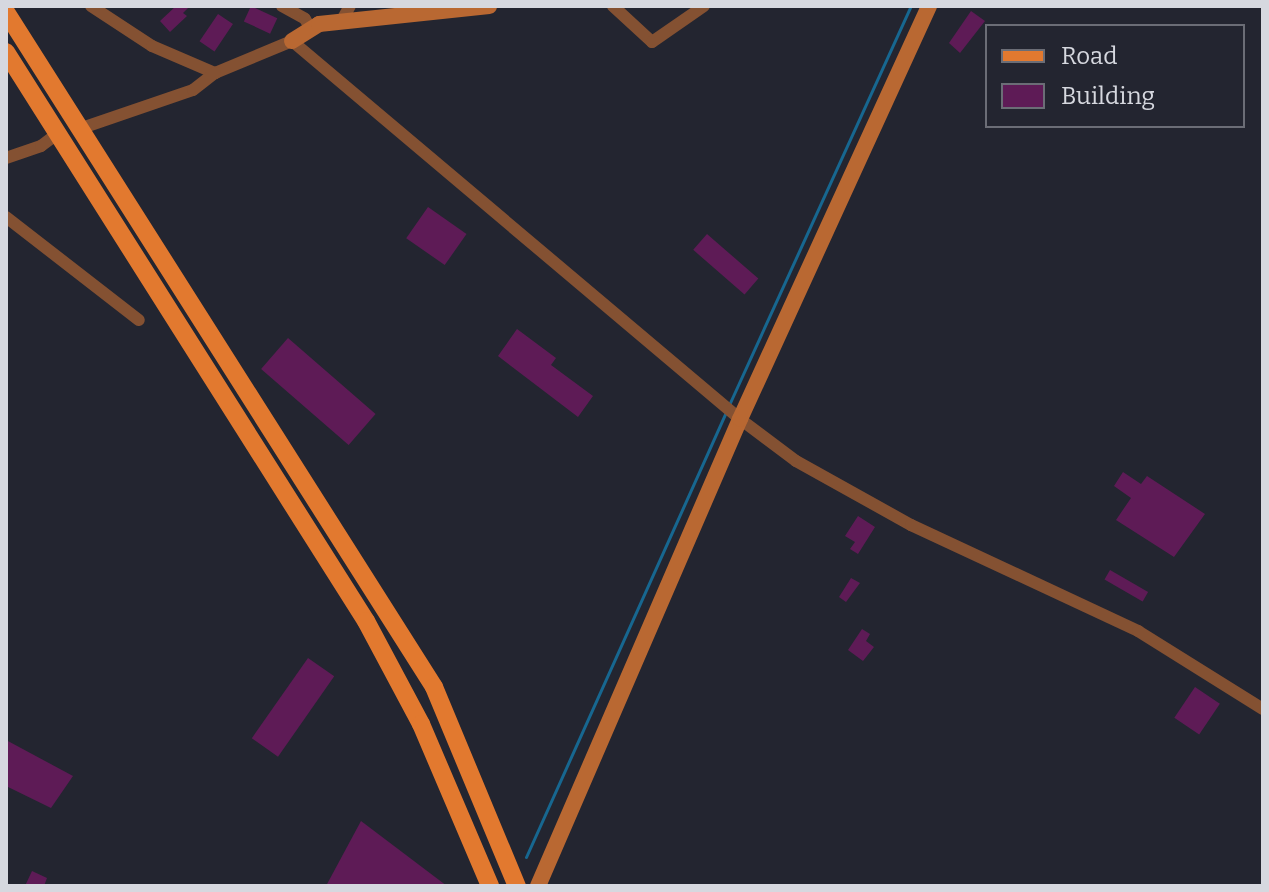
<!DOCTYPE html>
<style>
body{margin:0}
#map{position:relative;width:1269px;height:892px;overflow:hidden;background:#232530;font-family:Bitter,serif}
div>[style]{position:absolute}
.stream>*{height:3px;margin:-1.5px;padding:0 1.5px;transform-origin:1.5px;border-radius:1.5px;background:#176790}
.building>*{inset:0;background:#5e1b56;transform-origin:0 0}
.street>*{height:12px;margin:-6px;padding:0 6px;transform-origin:6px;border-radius:6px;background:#845132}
.secondary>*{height:16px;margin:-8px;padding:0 8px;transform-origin:8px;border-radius:8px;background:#b96832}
.primary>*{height:18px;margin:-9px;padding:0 9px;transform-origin:9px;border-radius:9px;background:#e2792f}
span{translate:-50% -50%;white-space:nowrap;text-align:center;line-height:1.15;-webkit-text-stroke:6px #232530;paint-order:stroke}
.frame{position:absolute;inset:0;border:8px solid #d6d8df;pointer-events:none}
.legend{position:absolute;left:985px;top:24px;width:260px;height:104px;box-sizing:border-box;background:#232530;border:2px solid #6b6d76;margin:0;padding:10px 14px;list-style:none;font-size:24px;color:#d6d8df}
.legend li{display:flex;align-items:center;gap:16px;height:40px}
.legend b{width:40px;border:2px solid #6b6d76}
</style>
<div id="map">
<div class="stream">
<div style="left:728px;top:407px;width:441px;rotate:-65.5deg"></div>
<div style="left:526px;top:857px;width:486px;rotate:-65.8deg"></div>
</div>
<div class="building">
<div style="clip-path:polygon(176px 6px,190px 6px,183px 13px,187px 16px,170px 32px,160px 21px)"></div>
<div style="left:251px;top:6px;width:29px;height:17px;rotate:25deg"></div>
<div style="clip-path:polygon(971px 11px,985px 21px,960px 53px,949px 43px)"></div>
<div style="left:218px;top:14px;width:18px;height:33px;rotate:34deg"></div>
<div style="left:428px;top:207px;width:47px;height:38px;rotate:35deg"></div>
<div style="left:707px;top:234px;width:68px;height:21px;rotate:41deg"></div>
<div style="clip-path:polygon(517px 329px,556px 358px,551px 365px,593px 396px,578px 417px,498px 356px)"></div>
<div style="left:288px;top:338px;width:116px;height:41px;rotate:41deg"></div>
<div style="clip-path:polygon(1123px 472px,1141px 484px,1147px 476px,1205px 514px,1174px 557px,1116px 520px,1131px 498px,1114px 486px)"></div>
<div style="clip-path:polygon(858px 516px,875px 527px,858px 554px,850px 549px,855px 542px,845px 536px)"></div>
<div style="left:1110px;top:570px;width:44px;height:11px;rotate:30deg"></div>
<div style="clip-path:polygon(851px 578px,860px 583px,846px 602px,839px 597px)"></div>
<div style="clip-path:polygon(862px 629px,870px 634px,866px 641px,874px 647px,863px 661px,848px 650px)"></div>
<div style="left:308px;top:658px;width:32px;height:98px;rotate:35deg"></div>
<div style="left:1195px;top:687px;width:30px;height:37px;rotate:34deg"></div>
<div style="clip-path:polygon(6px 740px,73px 776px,51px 808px,6px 786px)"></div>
<div style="clip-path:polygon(361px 821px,447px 886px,326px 886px)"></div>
<div style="clip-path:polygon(32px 871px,47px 878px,44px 886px,25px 886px)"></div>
</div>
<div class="street">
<div style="left:91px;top:6px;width:73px;rotate:33.3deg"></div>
<div style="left:152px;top:46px;width:69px;rotate:23.2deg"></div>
<div style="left:215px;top:73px;width:83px;rotate:-22.6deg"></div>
<div style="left:292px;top:41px;width:586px;rotate:40.16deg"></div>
<div style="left:740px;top:419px;width:70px;rotate:36.9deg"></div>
<div style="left:796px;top:461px;width:132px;rotate:29.1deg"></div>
<div style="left:911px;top:525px;width:251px;rotate:25deg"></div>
<div style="left:1138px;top:631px;width:147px;rotate:32deg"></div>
<div style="left:282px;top:6px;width:26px;rotate:29deg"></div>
<div style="left:305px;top:19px;width:12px;rotate:59deg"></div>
<div style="left:613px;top:6px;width:53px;rotate:42.7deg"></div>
<div style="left:652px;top:42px;width:63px;rotate:-34.7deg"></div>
<div style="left:341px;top:22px;width:18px;rotate:-61deg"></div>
<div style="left:79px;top:129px;width:120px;rotate:-18.9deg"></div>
<div style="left:193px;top:90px;width:28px;rotate:-38deg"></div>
<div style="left:6px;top:158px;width:37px;rotate:-19deg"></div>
<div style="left:41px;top:146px;width:21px;rotate:-37deg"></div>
<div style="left:6px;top:217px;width:168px;rotate:37.8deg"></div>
</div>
<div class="secondary">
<div style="left:292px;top:41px;width:32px;rotate:-32deg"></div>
<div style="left:319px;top:24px;width:171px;rotate:-6deg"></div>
<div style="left:538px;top:886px;width:509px;rotate:-66.61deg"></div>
<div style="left:740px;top:419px;width:454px;rotate:-65.4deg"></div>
</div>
<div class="primary">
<div style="left:6px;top:12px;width:799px;rotate:57.62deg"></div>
<div style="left:434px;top:687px;width:216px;rotate:67.4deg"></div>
<div style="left:6px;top:52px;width:673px;rotate:57.68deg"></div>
<div style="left:366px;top:621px;width:117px;rotate:61.9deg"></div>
<div style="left:421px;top:724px;width:176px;rotate:66.9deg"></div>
</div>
<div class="frame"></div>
<ul class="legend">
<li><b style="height:10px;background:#e2792f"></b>Road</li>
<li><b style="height:22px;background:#5e1b56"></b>Building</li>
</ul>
</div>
